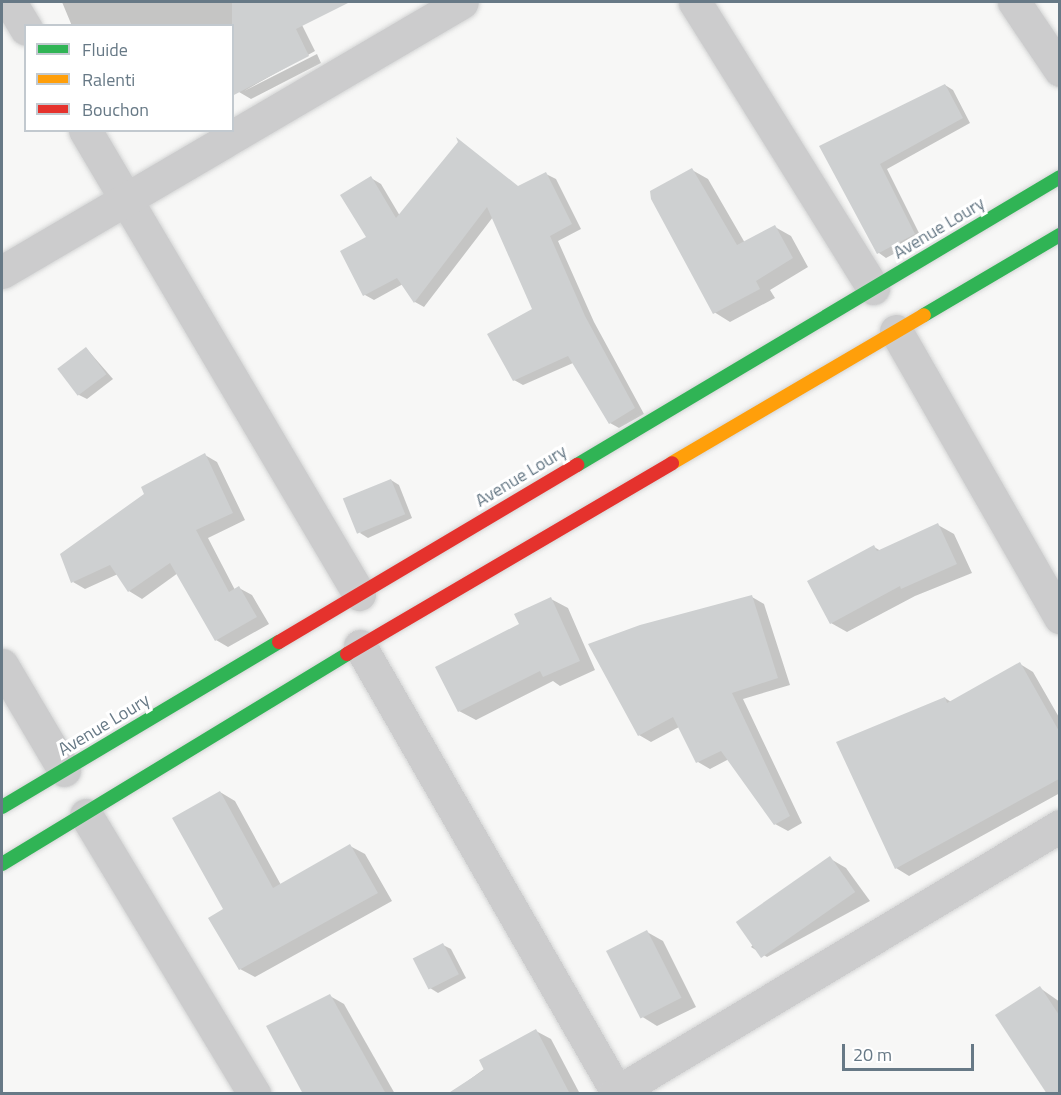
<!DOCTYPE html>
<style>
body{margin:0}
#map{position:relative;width:1061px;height:1095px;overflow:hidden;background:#f7f7f6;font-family:"Titillium Web",sans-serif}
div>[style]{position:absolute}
.shadow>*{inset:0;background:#0003}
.building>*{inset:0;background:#ced0d1;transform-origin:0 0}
.roads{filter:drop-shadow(0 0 2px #d3d4d4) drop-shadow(0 0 2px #d3d4d4)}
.street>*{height:33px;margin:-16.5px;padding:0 16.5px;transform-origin:16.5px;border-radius:16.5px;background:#cccccd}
.fast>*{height:14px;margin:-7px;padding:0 7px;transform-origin:7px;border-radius:7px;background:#30b455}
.slow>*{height:14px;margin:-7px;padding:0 7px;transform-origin:7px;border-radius:7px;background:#ff9f0a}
.jam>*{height:14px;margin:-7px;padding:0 7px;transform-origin:7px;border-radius:7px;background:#e5322d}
span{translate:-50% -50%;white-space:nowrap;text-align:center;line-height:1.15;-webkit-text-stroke:6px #fff;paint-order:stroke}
.street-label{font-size:18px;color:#677986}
.frame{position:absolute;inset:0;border:3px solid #677986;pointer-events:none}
.legend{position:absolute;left:24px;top:24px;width:210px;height:108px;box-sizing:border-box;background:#fff;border:2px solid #c2c9cf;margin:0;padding:8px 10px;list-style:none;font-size:18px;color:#677986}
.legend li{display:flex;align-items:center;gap:12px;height:30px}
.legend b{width:30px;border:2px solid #c2c9cf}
.scale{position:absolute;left:842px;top:1044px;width:132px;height:27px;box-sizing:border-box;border:3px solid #677986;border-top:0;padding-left:8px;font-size:18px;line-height:21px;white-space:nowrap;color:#677986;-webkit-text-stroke:4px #fff;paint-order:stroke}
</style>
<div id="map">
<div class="shadow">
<div style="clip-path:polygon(62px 2px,270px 2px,275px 5px,281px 2px,294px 9px,315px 51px,244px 91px,317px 54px,321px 63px,251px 99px,239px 92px,232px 26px,72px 26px)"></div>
<div style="clip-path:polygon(945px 85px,953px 90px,970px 123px,887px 169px,922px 239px,886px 258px,879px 253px,822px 147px)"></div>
<div style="clip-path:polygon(692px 170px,708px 179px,745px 243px,775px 227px,791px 236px,808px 267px,770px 290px,775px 298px,730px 322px,714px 312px)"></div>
<div style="clip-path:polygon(546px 174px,556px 179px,581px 229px,558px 241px,594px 322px,644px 414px,619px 428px,610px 423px,573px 363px,523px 385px,514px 380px,534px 309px,493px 217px,424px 307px,415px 302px,403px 284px,374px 300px,365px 295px,371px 178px,381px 184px,400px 216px,519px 187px)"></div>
<div style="clip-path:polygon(86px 348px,113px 379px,87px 399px,79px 395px)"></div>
<div style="clip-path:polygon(205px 455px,217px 462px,245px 520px,208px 538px,235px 590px,239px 588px,252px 595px,269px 624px,228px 647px,216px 640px,178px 573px,142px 599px,129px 591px,118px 574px,85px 589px,73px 582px)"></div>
<div style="clip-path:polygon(391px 480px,399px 485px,412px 518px,368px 538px,360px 533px)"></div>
<div style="clip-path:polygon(938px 525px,954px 534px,972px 573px,915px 596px,847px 632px,831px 623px,874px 547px,881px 551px)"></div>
<div style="clip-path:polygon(752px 597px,764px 604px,790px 685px,743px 699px,802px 823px,788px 831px,775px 824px,729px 759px,710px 769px,698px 762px,679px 727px,651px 742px,639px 735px)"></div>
<div style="clip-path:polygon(551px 599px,568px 608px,595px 670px,560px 686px,553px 681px,476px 720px,459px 711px,521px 625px)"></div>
<div style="clip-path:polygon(1020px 664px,1033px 672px,1060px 719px,1060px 793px,909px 876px,896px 868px,945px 698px,951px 702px)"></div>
<div style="clip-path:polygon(220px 792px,235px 801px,281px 885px,350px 846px,365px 854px,392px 901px,255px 977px,240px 969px)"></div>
<div style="clip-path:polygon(829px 858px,846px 868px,870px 901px,767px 957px,751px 947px)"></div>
<div style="clip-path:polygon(647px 932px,663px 941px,696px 1007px,657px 1026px,641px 1016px)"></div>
<div style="clip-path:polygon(443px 945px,451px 949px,466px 978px,438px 993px,430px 988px)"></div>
<div style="clip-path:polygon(1040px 988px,1060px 1002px,1057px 1091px)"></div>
<div style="clip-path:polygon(330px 996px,344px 1004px,395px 1094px,305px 1094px)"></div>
<div style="clip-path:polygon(536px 1031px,551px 1039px,580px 1094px,450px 1094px)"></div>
</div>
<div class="building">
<div style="clip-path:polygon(232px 2px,350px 2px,296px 29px,309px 56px,232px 96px)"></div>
<div style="clip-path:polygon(945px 84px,963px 118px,880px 164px,915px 234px,877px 254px,819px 146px)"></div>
<div style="clip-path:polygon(456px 137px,518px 186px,546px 172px,572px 224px,550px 236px,585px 316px,635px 408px,609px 424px,568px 356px,513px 381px,487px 334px,532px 309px,487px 207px,414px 303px,397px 278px,363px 296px,340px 251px,366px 237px,340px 195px,371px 176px,396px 218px,458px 142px)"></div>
<div style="clip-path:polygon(692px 168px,737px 245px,775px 225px,793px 258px,756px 281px,760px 289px,713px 314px,651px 199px,650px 191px)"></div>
<div style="left:86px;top:347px;width:34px;height:36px;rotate:53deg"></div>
<div style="clip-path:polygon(205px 453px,233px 513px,196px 530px,229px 592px,239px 586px,257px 617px,215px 641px,170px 563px,128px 592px,110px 565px,71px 583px,60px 554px,144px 494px,141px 487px)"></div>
<div style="left:391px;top:479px;width:38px;height:52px;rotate:68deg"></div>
<div style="clip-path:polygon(938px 523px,957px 564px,901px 589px,900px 586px,830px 624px,807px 581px,874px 545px,877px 551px)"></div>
<div style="clip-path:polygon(752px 595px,778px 678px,732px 693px,790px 816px,774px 825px,721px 751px,696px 763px,673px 717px,638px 736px,588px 644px,640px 625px)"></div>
<div style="clip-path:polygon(551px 597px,580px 661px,543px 677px,540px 671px,458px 712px,435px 667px,519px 624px,514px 614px)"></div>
<div style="clip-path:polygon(1020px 662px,1059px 731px,1059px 779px,895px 869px,836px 742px,945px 697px,947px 703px)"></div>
<div style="clip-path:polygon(220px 791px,273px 888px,350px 844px,378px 893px,239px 970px,208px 918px,223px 909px,172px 818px)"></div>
<div style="left:830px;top:856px;width:44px;height:115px;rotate:55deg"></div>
<div style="left:647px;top:930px;width:76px;height:46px;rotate:63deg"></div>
<div style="left:443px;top:943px;width:35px;height:34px;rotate:63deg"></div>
<div style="clip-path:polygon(1040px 986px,1059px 1015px,1059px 1094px,1047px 1094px,995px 1015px)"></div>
<div style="clip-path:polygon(330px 994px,386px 1094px,303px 1094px,266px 1026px)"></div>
<div style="clip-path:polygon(536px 1029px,570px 1094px,447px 1094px,484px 1070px,479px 1060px)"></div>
</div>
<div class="roads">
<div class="street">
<div style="left:10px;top:2px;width:31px;rotate:59deg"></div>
<div style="left:695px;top:2px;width:337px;rotate:58.1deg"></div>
<div style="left:1014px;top:2px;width:82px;rotate:55.9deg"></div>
<div style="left:85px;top:130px;width:539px;rotate:59.44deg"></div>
<div style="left:2px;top:272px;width:533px;rotate:-30.41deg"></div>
<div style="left:896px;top:331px;width:330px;rotate:60.2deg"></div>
<div style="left:360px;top:646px;width:517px;rotate:60.06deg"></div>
<div style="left:2px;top:665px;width:122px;rotate:59.4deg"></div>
<div style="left:86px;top:815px;width:326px;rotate:58.9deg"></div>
<div style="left:614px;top:1094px;width:520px;rotate:-31deg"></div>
</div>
<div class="fast">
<div style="left:924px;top:315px;width:158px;rotate:-30.5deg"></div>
<div style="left:577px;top:465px;width:562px;rotate:-30.81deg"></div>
<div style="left:2px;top:807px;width:322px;rotate:-30.8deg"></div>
<div style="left:2px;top:864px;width:404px;rotate:-31.3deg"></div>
</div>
<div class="slow">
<div style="left:672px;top:463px;width:292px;rotate:-30.4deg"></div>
</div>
<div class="jam">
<div style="left:279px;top:642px;width:347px;rotate:-30.7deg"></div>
<div style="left:347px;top:654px;width:377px;rotate:-30.4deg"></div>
</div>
</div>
<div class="street-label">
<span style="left:939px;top:228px;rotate:-31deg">Avenue Loury</span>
<span style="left:521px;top:476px;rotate:-31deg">Avenue Loury</span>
<span style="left:104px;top:725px;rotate:-31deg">Avenue Loury</span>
</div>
<div class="frame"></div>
<ul class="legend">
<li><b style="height:8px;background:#30b455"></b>Fluide</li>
<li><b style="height:8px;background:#ff9f0a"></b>Ralenti</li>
<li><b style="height:8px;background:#e5322d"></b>Bouchon</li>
</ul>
<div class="scale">20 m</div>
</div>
